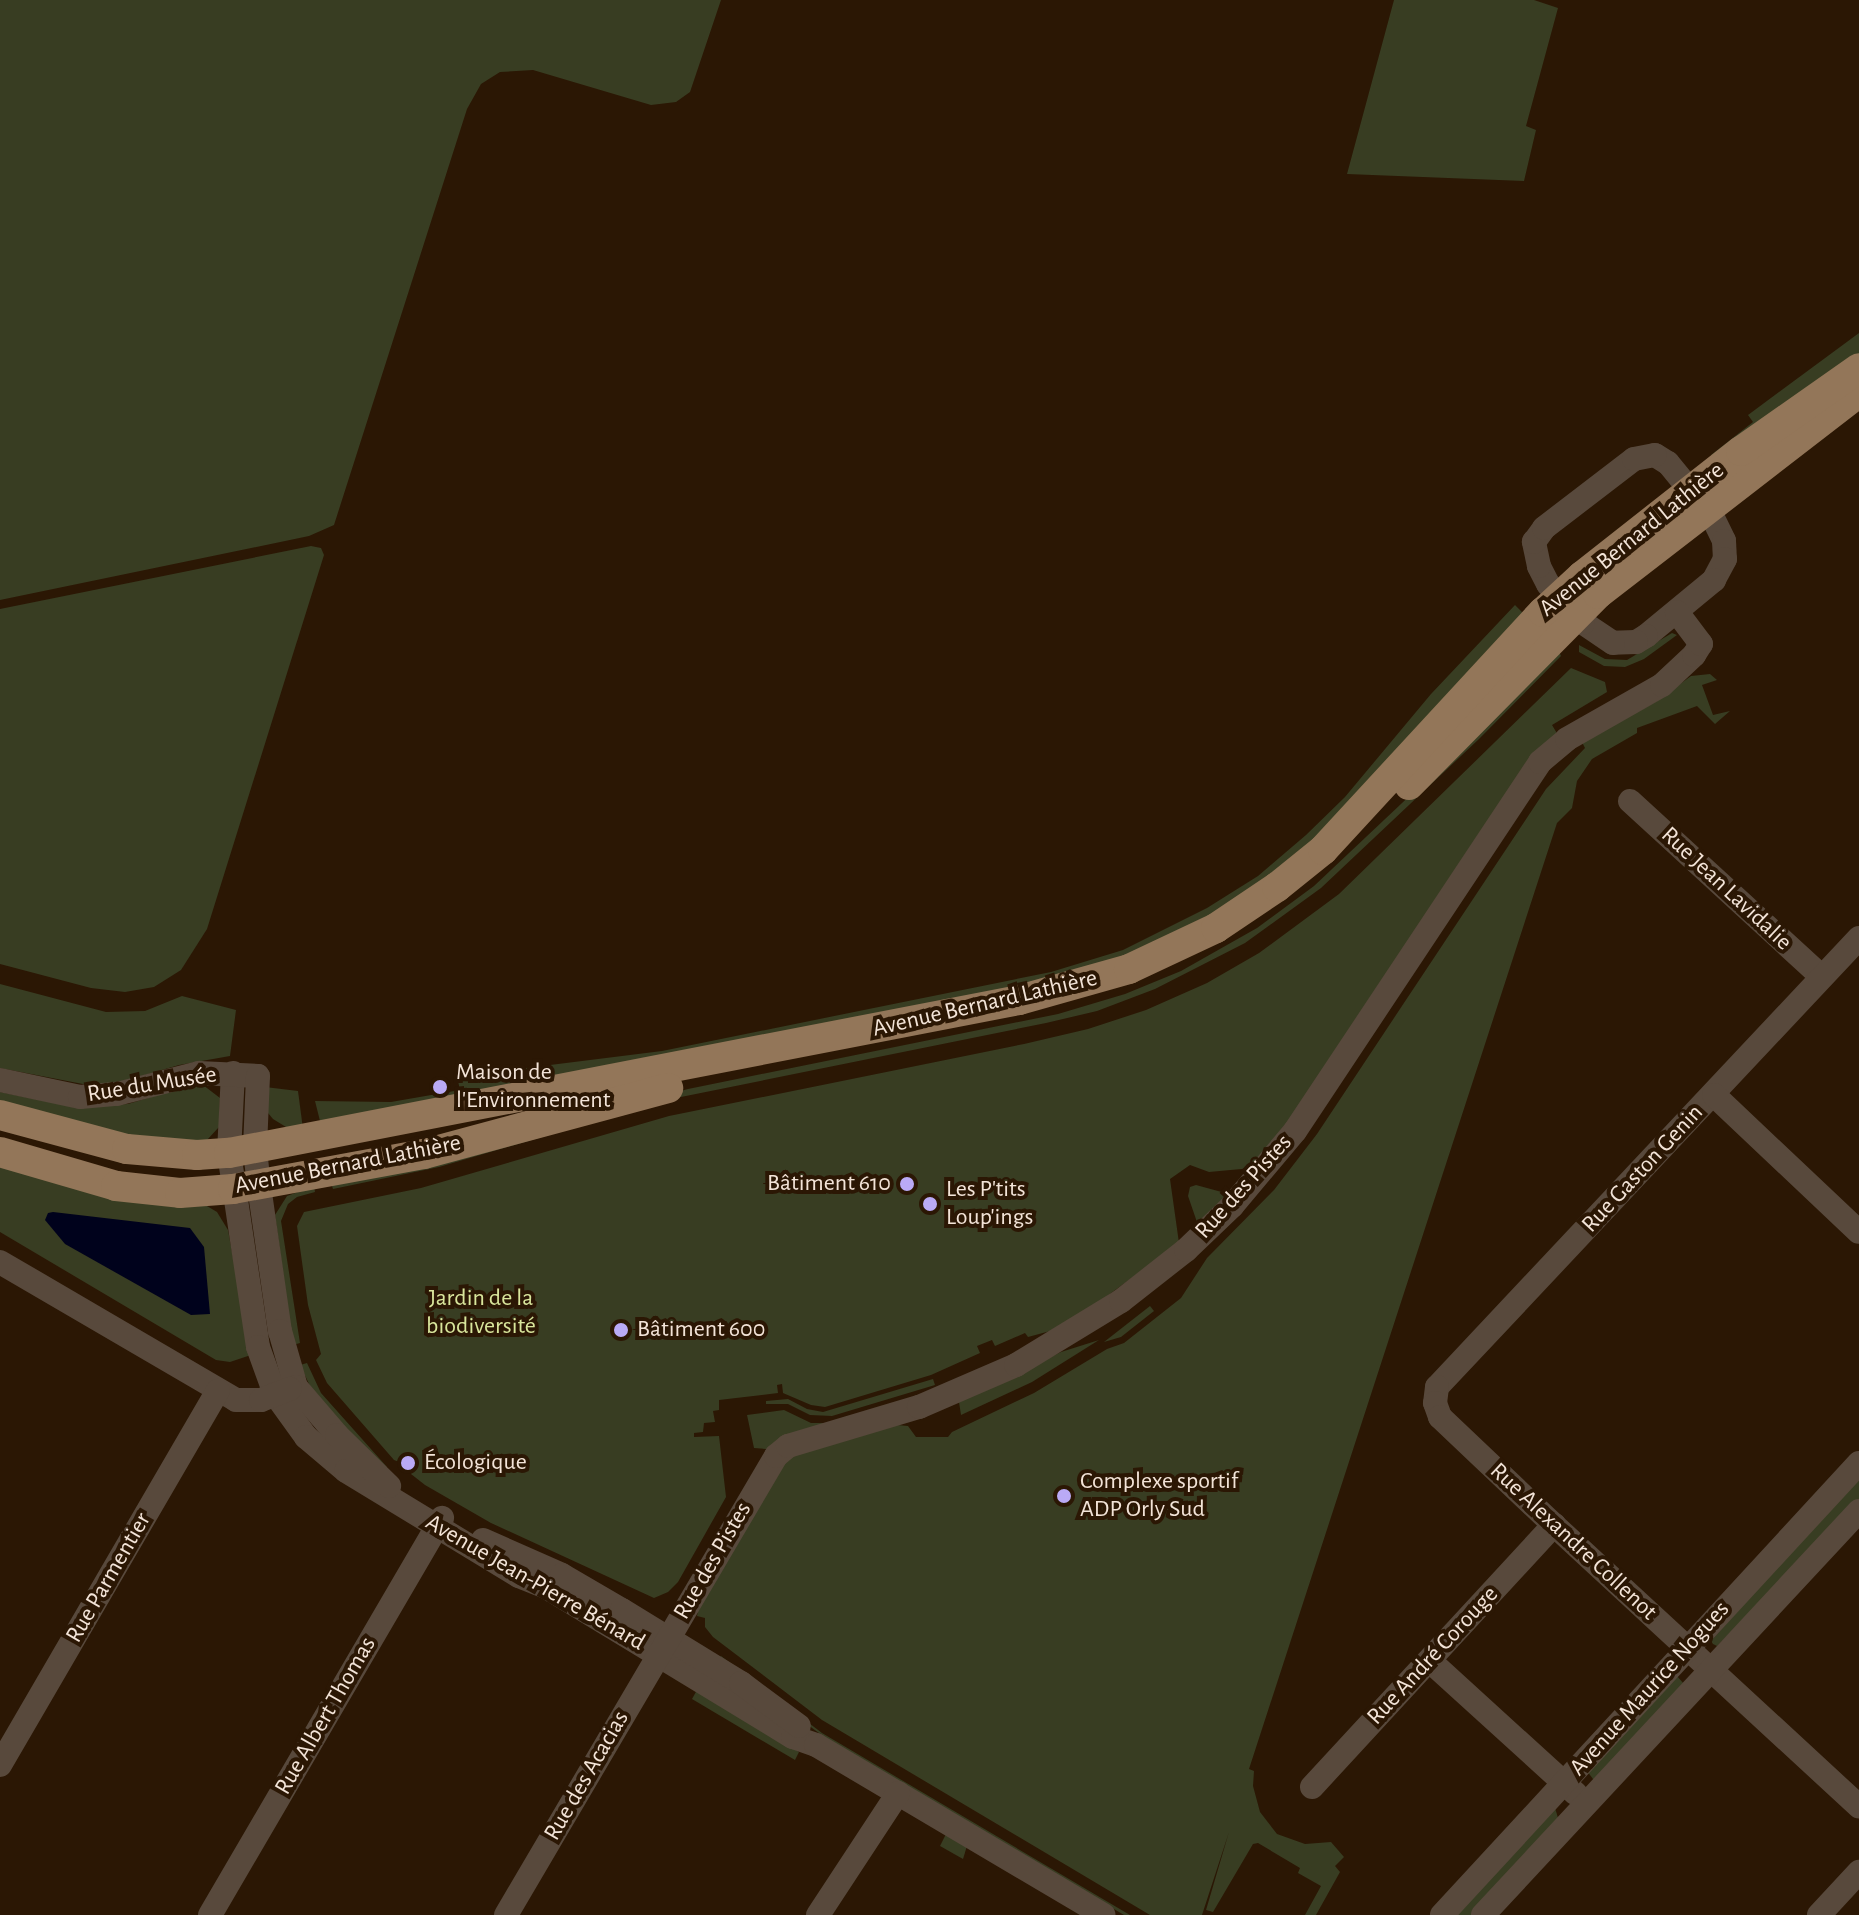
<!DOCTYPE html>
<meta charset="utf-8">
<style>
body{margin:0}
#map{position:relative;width:1859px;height:1915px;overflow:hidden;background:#2b1704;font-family:"Alegreya Sans",sans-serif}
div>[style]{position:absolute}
.green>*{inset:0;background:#383d22}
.water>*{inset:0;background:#00021c}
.minor>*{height:24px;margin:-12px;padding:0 12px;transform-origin:12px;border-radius:12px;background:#58493c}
.major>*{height:30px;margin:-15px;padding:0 15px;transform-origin:15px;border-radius:15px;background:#937659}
.dots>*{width:22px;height:22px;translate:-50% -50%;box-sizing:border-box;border:4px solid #2b1704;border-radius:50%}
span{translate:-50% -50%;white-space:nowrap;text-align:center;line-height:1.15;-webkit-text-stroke:8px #2b1704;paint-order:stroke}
.street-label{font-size:24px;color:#f3e4d8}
.poi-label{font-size:24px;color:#f3e4d8}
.left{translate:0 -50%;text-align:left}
.right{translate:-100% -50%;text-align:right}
.park-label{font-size:24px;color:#d9e69c}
</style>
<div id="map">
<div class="green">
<div style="clip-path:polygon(0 0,721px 0,690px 92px,676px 102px,651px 105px,533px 70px,500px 72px,481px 84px,467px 109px,334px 525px,309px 536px,0 600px)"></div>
<div style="clip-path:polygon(1394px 0,1534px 0,1558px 8px,1526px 126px,1536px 130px,1524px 181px,1347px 174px)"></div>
<div style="clip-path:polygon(1859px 333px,1859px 355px,1714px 459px,1711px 455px,1753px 422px,1748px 415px)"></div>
<div style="clip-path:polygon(311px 546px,321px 548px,324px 555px,207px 929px,181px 970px,154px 987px,125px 992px,91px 988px,0 964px,0 609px)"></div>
<div style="clip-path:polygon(1515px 605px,1525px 615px,1284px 874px,1127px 964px,321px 1125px,315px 1101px,391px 1102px,460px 1090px,458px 1081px,502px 1071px,662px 1051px,1051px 972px,1123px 950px,1207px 908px,1258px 876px,1306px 835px,1345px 797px,1431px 694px)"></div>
<div style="clip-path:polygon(1672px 633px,1677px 635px,1644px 659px,1625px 667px,1604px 666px,1579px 652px,1579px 645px,1605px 659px,1627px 660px)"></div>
<div style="clip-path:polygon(1558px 649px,1561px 656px,1479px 739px,1321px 888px,1245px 943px,1155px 989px,1097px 1011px,1046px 1023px,676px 1098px,439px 1167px,333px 1189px,331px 1183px,688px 1089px,1058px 1014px,1125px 994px,1181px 971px,1257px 928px,1314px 886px,1454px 754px)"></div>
<div style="clip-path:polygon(1571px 668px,1605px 682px,1607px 692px,1552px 725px,1558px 735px,1295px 1113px,1252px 1168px,1209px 1172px,1190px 1165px,1170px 1179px,1179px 1243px,1065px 1327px,1028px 1337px,1025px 1333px,995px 1346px,992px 1340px,977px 1346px,980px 1353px,931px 1375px,825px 1407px,811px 1405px,783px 1393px,782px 1384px,777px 1385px,778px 1393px,719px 1400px,719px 1410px,713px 1411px,715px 1422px,704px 1423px,703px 1432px,694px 1433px,694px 1437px,719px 1436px,726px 1497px,678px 1582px,668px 1592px,654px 1598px,491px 1523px,425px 1485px,411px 1474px,416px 1463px,403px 1455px,399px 1462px,394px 1460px,327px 1383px,316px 1360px,321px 1354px,308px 1305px,297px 1226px,304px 1212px,421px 1188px,669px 1116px,1024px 1044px,1088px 1029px,1146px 1010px,1207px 983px,1259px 953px,1339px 894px)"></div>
<div style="clip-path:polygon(1710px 674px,1717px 680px,1702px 685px,1713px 715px,1730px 711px,1715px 724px,1697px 706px,1637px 728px,1637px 733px,1592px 759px,1577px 781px,1572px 808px,1557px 823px,1249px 1769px,1254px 1771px,1253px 1786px,1260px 1812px,1277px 1834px,1305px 1844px,1331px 1842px,1344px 1857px,1335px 1866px,1340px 1872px,1316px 1915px,1305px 1915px,1321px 1886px,1298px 1873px,1300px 1868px,1258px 1843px,1253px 1844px,1213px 1912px,1206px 1910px,1229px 1832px,1202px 1915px,1150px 1915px,822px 1720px,713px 1637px,705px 1627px,705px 1618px,697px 1616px,699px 1607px,786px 1461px,797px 1454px,897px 1425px,908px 1426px,916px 1437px,948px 1437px,952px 1432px,1034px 1393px,1107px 1349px,1124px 1343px,1181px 1298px,1207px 1258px,1274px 1190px,1317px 1134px,1546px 789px,1585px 748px,1582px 742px,1657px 701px,1691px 676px)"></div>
<div style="clip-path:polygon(0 984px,106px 1012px,145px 1011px,182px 996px,236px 1010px,230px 1056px,179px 1065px,121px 1082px,88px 1085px,0 1068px)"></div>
<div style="clip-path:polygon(203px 1085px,220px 1098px,219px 1127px,207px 1140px,147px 1142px,0 1105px,0 1092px,74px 1107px,128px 1104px,188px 1086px)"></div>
<div style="clip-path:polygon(265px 1087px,298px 1091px,303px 1129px,286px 1127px,273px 1119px,268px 1113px)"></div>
<div style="clip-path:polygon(0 1164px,207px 1206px,217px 1212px,228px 1230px,251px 1355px,230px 1362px,216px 1360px,0 1232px)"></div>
<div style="clip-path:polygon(1196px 1185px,1229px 1194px,1198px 1225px,1188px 1196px,1190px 1187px)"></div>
<div style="clip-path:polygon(314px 1186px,315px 1192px,297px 1197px,288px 1204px,281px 1221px,300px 1343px,293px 1345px,275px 1215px,287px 1196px)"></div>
<div style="clip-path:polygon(1150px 1306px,1154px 1311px,1121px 1337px,1104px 1342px)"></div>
<div style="clip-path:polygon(1099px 1340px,1032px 1382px,961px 1415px,959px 1402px,1061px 1352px)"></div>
<div style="clip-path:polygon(307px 1363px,321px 1393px,387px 1467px,382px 1471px,310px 1386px,300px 1365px)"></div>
<div style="clip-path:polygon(933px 1379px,935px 1385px,832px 1416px,810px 1415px,788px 1404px,766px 1404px,766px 1401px,788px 1399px,807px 1409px,823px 1412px)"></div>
<div style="clip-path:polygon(784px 1410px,811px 1423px,830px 1423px,766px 1449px,754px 1448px,747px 1415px)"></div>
<div style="clip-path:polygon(1859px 1475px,1859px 1501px,1717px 1646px,1713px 1644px,1711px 1641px)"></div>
<div style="clip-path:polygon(721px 1656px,822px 1733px,1130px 1915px,1124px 1915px,830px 1741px,718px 1660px)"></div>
<div style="clip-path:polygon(1677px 1676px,1684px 1684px,1597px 1779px,1593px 1779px,1587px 1771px)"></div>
<div style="clip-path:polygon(697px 1690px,799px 1752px,795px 1760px,692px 1699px)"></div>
<div style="clip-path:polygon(1555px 1808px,1559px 1821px,1473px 1915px,1449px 1915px)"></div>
<div style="clip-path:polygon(946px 1834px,967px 1846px,963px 1859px,940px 1846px)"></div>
</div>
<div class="water">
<div style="clip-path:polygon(53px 1212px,190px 1228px,204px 1247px,210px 1314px,191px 1315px,65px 1244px,45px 1220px,48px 1213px)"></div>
</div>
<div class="minor">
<div style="left:1655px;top:455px;width:15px;rotate:32deg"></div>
<div style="left:1668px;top:463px;width:71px;rotate:50.7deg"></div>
<div style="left:1713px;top:518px;width:25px;rotate:64deg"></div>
<div style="left:1724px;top:541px;width:18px;rotate:87deg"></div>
<div style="left:1725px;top:559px;width:24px;rotate:118deg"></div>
<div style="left:1714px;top:580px;width:88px;rotate:140.5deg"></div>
<div style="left:1646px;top:636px;width:12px;rotate:149deg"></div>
<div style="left:1636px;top:642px;width:23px;rotate:178deg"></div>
<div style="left:1613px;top:643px;width:36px;rotate:-146deg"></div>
<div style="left:1583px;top:623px;width:52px;rotate:-131.9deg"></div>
<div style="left:1548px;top:584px;width:20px;rotate:-117deg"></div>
<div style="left:1539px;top:566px;width:25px;rotate:-102deg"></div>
<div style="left:1534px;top:542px;width:17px;rotate:-54deg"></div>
<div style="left:1544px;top:528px;width:113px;rotate:-37.5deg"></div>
<div style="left:1634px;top:459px;width:21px;rotate:-11deg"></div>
<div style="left:1630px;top:801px;width:260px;rotate:42.5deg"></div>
<div style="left:1859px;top:938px;width:616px;rotate:133.22deg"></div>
<div style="left:1437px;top:1387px;width:16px;rotate:97deg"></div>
<div style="left:1435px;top:1403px;width:15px;rotate:70deg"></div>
<div style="left:1440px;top:1417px;width:157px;rotate:43.5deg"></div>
<div style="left:1554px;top:1525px;width:415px;rotate:42.7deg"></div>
<div style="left:233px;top:1073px;width:80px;rotate:92.9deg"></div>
<div style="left:229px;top:1153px;width:196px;rotate:81.5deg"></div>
<div style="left:258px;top:1347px;width:50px;rotate:70.1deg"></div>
<div style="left:275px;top:1394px;width:53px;rotate:54.2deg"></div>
<div style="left:306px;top:1437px;width:52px;rotate:40.4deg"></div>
<div style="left:346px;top:1471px;width:202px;rotate:31.3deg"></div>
<div style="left:519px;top:1576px;width:29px;rotate:22deg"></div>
<div style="left:546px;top:1587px;width:289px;rotate:31.3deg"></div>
<div style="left:793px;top:1737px;width:24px;rotate:19deg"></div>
<div style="left:816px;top:1745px;width:334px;rotate:30.6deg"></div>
<div style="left:0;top:1080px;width:82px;rotate:12deg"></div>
<div style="left:80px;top:1097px;width:37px;rotate:-5deg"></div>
<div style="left:117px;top:1094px;width:85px;rotate:-14.4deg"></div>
<div style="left:199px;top:1073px;width:59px;rotate:2.9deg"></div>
<div style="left:258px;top:1076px;width:73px;rotate:92.4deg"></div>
<div style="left:255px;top:1149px;width:37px;rotate:84deg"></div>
<div style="left:259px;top:1186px;width:147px;rotate:81.8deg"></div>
<div style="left:280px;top:1331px;width:58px;rotate:74.1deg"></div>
<div style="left:296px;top:1387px;width:63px;rotate:49.5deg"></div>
<div style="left:337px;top:1435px;width:73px;rotate:44.4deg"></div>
<div style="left:1714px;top:1095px;width:199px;rotate:43.4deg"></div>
<div style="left:0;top:1262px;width:273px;rotate:30.3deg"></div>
<div style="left:236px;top:1400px;width:25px"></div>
<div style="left:261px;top:1400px;width:31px;rotate:-21deg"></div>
<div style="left:483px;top:1540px;width:86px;rotate:23.9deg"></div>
<div style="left:562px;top:1575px;width:69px;rotate:30.3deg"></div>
<div style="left:622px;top:1610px;width:140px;rotate:31.5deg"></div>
<div style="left:741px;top:1683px;width:72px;rotate:36.6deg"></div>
<div style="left:1430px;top:1661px;width:197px;rotate:42.3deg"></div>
<div style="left:0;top:1765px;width:433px;rotate:-59.8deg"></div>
<div style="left:1312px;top:1787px;width:357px;rotate:-47.3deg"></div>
<div style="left:210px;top:1915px;width:460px;rotate:-59.7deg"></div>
<div style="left:506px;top:1915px;width:533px;rotate:-59.53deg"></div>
<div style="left:776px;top:1456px;width:16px;rotate:-40deg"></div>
<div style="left:788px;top:1446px;width:137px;rotate:-16.6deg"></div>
<div style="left:919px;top:1407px;width:106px;rotate:-23.4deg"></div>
<div style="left:1016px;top:1365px;width:123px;rotate:-31.4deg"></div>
<div style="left:1121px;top:1301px;width:83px;rotate:-38.1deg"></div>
<div style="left:1186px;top:1250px;width:64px;rotate:-43.7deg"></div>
<div style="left:1232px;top:1206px;width:98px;rotate:-50deg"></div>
<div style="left:1295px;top:1131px;width:443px;rotate:-56.4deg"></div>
<div style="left:1540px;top:762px;width:35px;rotate:-40deg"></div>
<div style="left:1567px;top:739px;width:109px;rotate:-29.6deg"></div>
<div style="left:1662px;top:685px;width:44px;rotate:-43.2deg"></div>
<div style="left:1694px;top:655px;width:13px;rotate:-58deg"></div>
<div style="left:1701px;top:644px;width:40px;rotate:-127deg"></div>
<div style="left:818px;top:1915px;width:146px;rotate:-56.7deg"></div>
<div style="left:1442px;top:1915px;width:615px;rotate:-47.31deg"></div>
<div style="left:1483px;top:1915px;width:552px;rotate:-47.06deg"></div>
<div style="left:1819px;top:1915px;width:59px;rotate:-47.1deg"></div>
</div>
<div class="major">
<div style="left:1409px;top:785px;width:269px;rotate:-45.3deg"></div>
<div style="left:1598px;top:594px;width:330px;rotate:-37.7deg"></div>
<div style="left:0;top:1115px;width:131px;rotate:15deg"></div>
<div style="left:127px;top:1149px;width:70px;rotate:4.9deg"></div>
<div style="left:197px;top:1155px;width:32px;rotate:-4deg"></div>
<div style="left:229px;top:1153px;width:805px;rotate:-10.96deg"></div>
<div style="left:1019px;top:1000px;width:114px;rotate:-15.7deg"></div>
<div style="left:1129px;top:969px;width:96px;rotate:-25.2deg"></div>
<div style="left:1216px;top:928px;width:73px;rotate:-33.9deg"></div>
<div style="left:1277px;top:887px;width:59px;rotate:-38.8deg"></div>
<div style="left:1323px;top:850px;width:324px;rotate:-47.3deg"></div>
<div style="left:1543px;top:612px;width:53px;rotate:-42.7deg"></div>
<div style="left:1582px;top:576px;width:202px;rotate:-38.2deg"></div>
<div style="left:1741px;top:451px;width:144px;rotate:-35.1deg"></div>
<div style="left:0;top:1152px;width:121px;rotate:16.3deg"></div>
<div style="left:116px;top:1186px;width:64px;rotate:6.2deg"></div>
<div style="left:180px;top:1193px;width:53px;rotate:-4.3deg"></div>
<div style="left:233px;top:1189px;width:194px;rotate:-10.4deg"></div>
<div style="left:424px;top:1154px;width:253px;rotate:-15.1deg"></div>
</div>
<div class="dots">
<div style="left:440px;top:1087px;background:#baaaf6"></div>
<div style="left:907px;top:1184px;background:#baaaf6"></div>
<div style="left:930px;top:1204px;background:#baaaf6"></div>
<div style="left:621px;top:1330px;background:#baaaf6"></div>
<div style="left:408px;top:1463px;background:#baaaf6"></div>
<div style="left:1064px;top:1496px;background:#baaaf6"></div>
</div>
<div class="street-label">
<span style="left:1632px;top:540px;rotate:-39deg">Avenue Bernard Lathière</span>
<span style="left:1726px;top:889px;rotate:43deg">Rue Jean Lavidalie</span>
<span style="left:985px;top:1004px;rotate:-13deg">Avenue Bernard Lathière</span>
<span style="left:152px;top:1085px;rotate:-9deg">Rue du Musée</span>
<span style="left:348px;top:1165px;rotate:-11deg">Avenue Bernard Lathière</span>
<span style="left:1643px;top:1169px;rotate:-47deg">Rue Gaston Genin</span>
<span style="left:1244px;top:1187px;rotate:-48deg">Rue des Pistes</span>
<span style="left:1573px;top:1542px;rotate:43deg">Rue Alexandre Collenot</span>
<span style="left:713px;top:1561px;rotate:-60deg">Rue des Pistes</span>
<span style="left:109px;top:1578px;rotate:-60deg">Rue Parmentier</span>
<span style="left:535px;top:1583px;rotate:30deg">Avenue Jean-Pierre Bénard</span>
<span style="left:1433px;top:1656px;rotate:-47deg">Rue André Corouge</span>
<span style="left:1650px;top:1689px;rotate:-48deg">Avenue Maurice Nogues</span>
<span style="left:326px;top:1716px;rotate:-60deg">Rue Albert Thomas</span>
<span style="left:587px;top:1776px;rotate:-60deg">Rue des Acacias</span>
</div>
<div class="poi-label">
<span class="left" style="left:456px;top:1087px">Maison de<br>l'Environnement</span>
<span class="right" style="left:891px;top:1184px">Bâtiment 610</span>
<span class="left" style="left:946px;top:1204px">Les P'tits<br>Loup'ings</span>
<span class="left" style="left:637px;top:1330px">Bâtiment 600</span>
<span class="left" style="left:424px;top:1463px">Écologique</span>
<span class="left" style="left:1080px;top:1496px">Complexe sportif<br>ADP Orly Sud</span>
</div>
<div class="park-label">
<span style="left:481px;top:1313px">Jardin de la<br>biodiversité</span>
</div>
</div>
